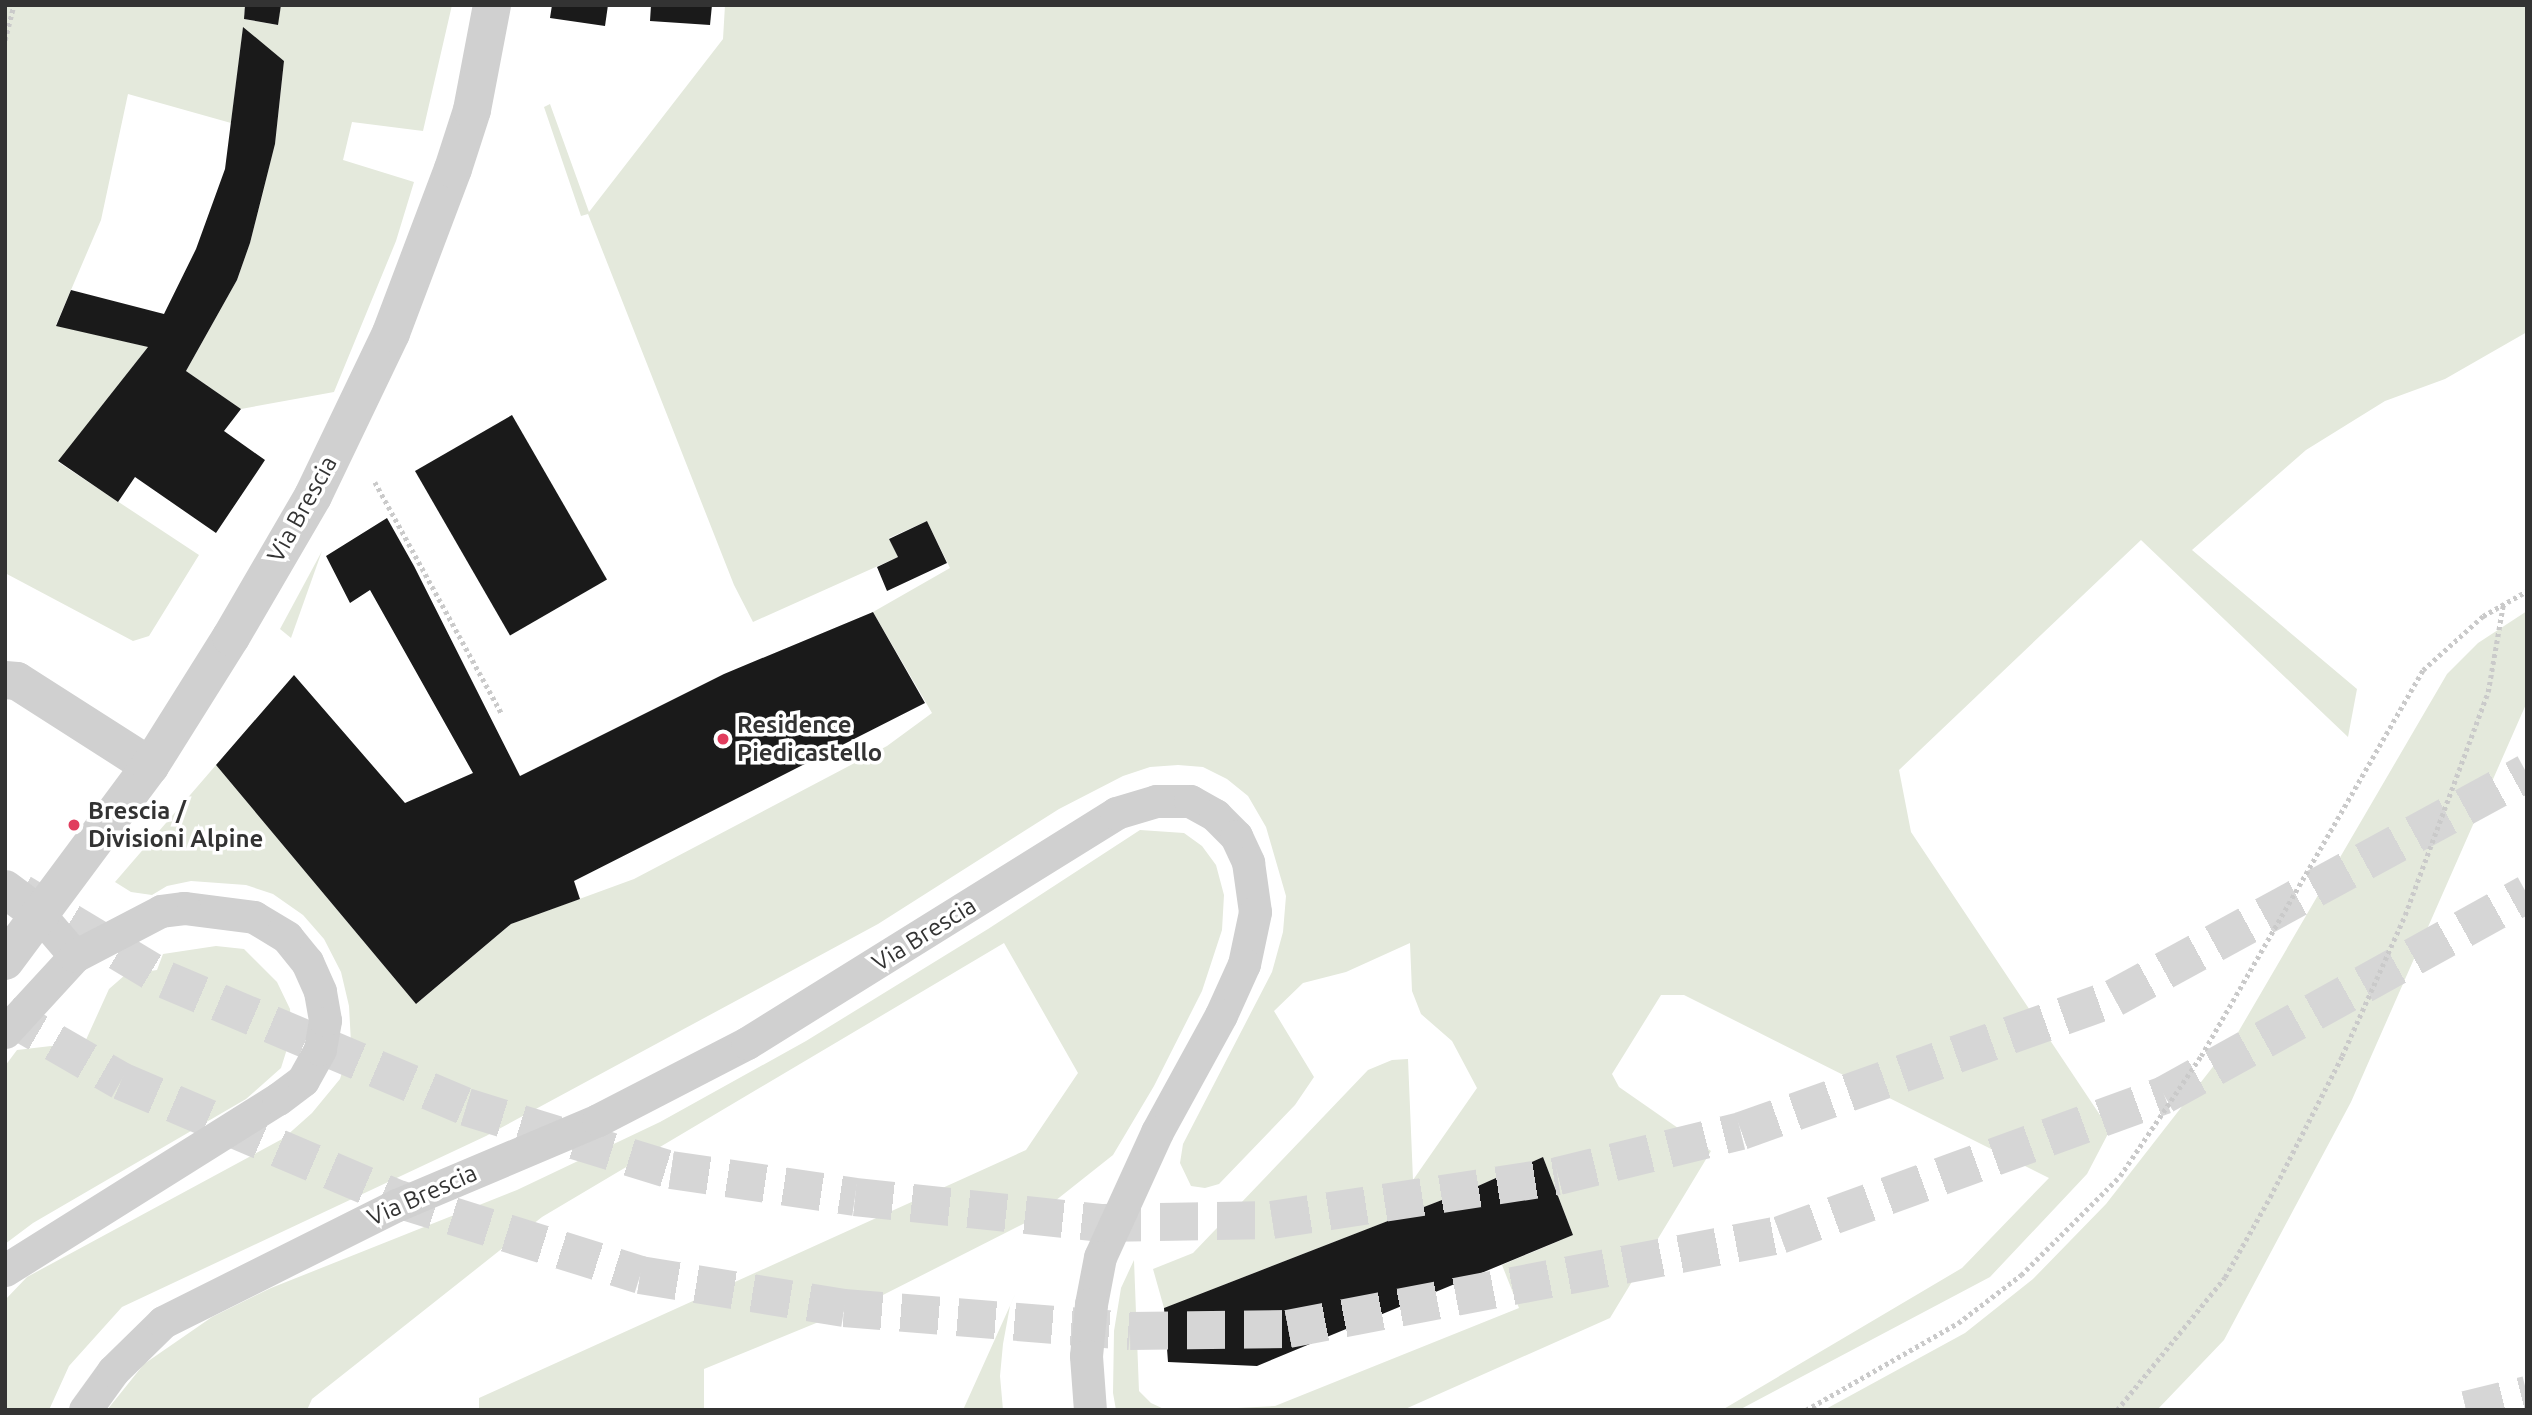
<!DOCTYPE html>
<style>
body{margin:0}
#map{position:relative;width:2532px;height:1415px;overflow:hidden;background:#fff;font-family:Ubuntu,sans-serif}
div>[style]{position:absolute}
.green>*{inset:0;background:#e4e9dc}
.building>*{inset:0;background:#1a1a1a;transform-origin:0 0}
.trunk-tunnel>*{height:38px;margin-top:-19px;transform-origin:0;background:repeating-linear-gradient(90deg,#d6d6d6 0 38px,transparent 0 57px)}
.motorway-tunnel>*{height:38px;margin-top:-19px;transform-origin:0;background:repeating-linear-gradient(90deg,#d6d6d6 0 38px,transparent 0 57px)}
.path>*{height:4.5px;margin-top:-2.25px;transform-origin:0;background:repeating-linear-gradient(90deg,#cacaca 0 3.5px,transparent 0 7px)}
.service>*{height:33px;margin:-16.5px;padding:0 16.5px;transform-origin:16.5px;border-radius:16.5px;background:#d0d0d0}
.minor>*{height:38px;margin:-19px;padding:0 19px;transform-origin:19px;border-radius:19px;background:#d0d0d0}
.tertiary>*{height:38px;margin:-19px;padding:0 19px;transform-origin:19px;border-radius:19px;background:#d0d0d0}
.dots>*{width:19px;height:19px;translate:-50% -50%;box-sizing:border-box;border:4px solid #fff;border-radius:50%}
span{translate:-50% -50%;white-space:nowrap;text-align:center;line-height:1.15;-webkit-text-stroke:7px #fff;paint-order:stroke}
.street-label{font-size:24px;color:#333}
.poi-label{font-size:24px;color:#333;font-weight:700}
.left{translate:0 -50%;text-align:left}
.frame{position:absolute;inset:0;border:7px solid #333;pointer-events:none}
</style>
<div id="map">
<div class="green">
<div style="clip-path:polygon(5px 5px,245px 5px,244px 19px,277px 25px,281px 5px,452px 5px,423px 131px,352px 122px,343px 160px,414px 182px,396px 241px,334px 392px,241px 409px,186px 371px,237px 280px,250px 243px,275px 144px,284px 61px,243px 28px,231px 123px,128px 94px,101px 220px,56px 325px,148px 347px,58px 462px,199px 555px,149px 636px,133px 641px,5px 573px)"></div>
<div style="clip-path:polygon(725px 5px,2527px 5px,2527px 332px,2445px 379px,2385px 401px,2306px 450px,2192px 550px,2357px 689px,2348px 737px,2141px 540px,1899px 770px,1911px 832px,2110px 1130px,2087px 1174px,1990px 1277px,1739px 1410px,1722px 1410px,1962px 1268px,2049px 1178px,1684px 995px,1661px 995px,1612px 1074px,1619px 1087px,1711px 1151px,1610px 1318px,1403px 1410px,1196px 1410px,1275px 1406px,1519px 1308px,1502px 1265px,1573px 1235px,1543px 1157px,1478px 1186px,1164px 1308px,1153px 1269px,1193px 1253px,1368px 1070px,1392px 1060px,1408px 1059px,1413px 1180px,1477px 1088px,1452px 1041px,1421px 1014px,1412px 991px,1410px 943px,1346px 972px,1303px 983px,1274px 1011px,1314px 1077px,1295px 1105px,1219px 1184px,1205px 1188px,1191px 1186px,1180px 1163px,1183px 1144px,1272px 972px,1283px 932px,1286px 896px,1266px 827px,1248px 796px,1227px 779px,1203px 767px,1178px 765px,1150px 767px,1123px 776px,1059px 809px,878px 924px,486px 1136px,122px 1307px,69px 1366px,49px 1410px,5px 1410px,5px 1300px,27px 1277px,284px 1138px,312px 1113px,340px 1079px,351px 1043px,349px 1006px,341px 972px,324px 939px,303px 915px,273px 894px,246px 885px,191px 881px,167px 886px,152px 895px,131px 892px,115px 882px,216px 765px,416px 1004px,511px 924px,634px 879px,887px 746px,932px 713px,873px 612px,950px 568px,927px 521px,889px 538px,898px 557px,753px 622px,734px 585px,588px 214px,581px 216px,544px 107px,550px 104px,589px 212px,723px 39px)"></div>
<div style="clip-path:polygon(322px 551px,291px 638px,280px 629px)"></div>
<div style="clip-path:polygon(2527px 611px,2527px 702px,2351px 1102px,2224px 1340px,2157px 1410px,1824px 1410px,1965px 1333px,2033px 1279px,2106px 1204px,2233px 1041px,2447px 674px,2478px 643px)"></div>
<div style="clip-path:polygon(1140px 830px,1184px 833px,1202px 846px,1216px 865px,1224px 895px,1222px 930px,1202px 991px,1154px 1086px,1113px 1155px,1031px 1220px,877px 1298px,704px 1369px,704px 1410px,479px 1410px,479px 1398px,1026px 1150px,1078px 1073px,1004px 943px,542px 1217px,312px 1399px,307px 1410px,107px 1410px,144px 1364px,212px 1317px,271px 1288px,517px 1190px,660px 1122px,806px 1041px,988px 929px)"></div>
<div style="clip-path:polygon(216px 946px,244px 949px,277px 982px,290px 1009px,292px 1033px,281px 1068px,246px 1099px,33px 1223px,5px 1244px,5px 1066px,17px 1050px,85px 1042px,109px 989px,125px 975px,157px 970px,163px 954px)"></div>
<div style="clip-path:polygon(1134px 1260px,1139px 1391px,1151px 1403px,1166px 1410px,1116px 1410px,1113px 1393px,1114px 1331px,1121px 1288px)"></div>
<div style="clip-path:polygon(1018px 1288px,1010px 1306px,1003px 1344px,1000px 1376px,1003px 1410px,963px 1410px)"></div>
</div>
<div class="building">
<div style="clip-path:polygon(245px 5px,281px 5px,278px 25px,244px 19px)"></div>
<div style="clip-path:polygon(552px 5px,608px 5px,605px 26px,550px 18px)"></div>
<div style="clip-path:polygon(651px 5px,712px 5px,710px 25px,650px 21px)"></div>
<div style="clip-path:polygon(243px 27px,284px 61px,275px 144px,250px 243px,237px 280px,186px 371px,241px 409px,224px 431px,265px 460px,216px 533px,135px 477px,118px 502px,58px 461px,148px 347px,56px 326px,71px 290px,164px 314px,196px 249px,225px 169px)"></div>
<div style="left:512px;top:415px;width:190px;height:112px;rotate:60deg"></div>
<div style="clip-path:polygon(387px 518px,414px 566px,520px 776px,724px 674px,873px 612px,925px 703px,574px 881px,580px 899px,511px 924px,416px 1004px,216px 765px,294px 675px,405px 803px,473px 773px,370px 590px,350px 603px,326px 556px)"></div>
<div style="clip-path:polygon(927px 521px,947px 563px,887px 591px,877px 567px,898px 557px,889px 539px)"></div>
<div style="clip-path:polygon(1543px 1157px,1573px 1235px,1257px 1366px,1168px 1362px,1164px 1308px,1478px 1186px)"></div>
</div>
<div class="trunk-tunnel">
<div style="left:21px;top:893px;width:169px;rotate:31deg"></div>
<div style="left:166px;top:980px;width:326px;rotate:22.9deg"></div>
<div style="left:466px;top:1107px;width:214px;rotate:17.1deg"></div>
<div style="left:671px;top:1170px;width:186px;rotate:8.3deg"></div>
<div style="left:855px;top:1197px;width:249px;rotate:6deg"></div>
<div style="left:1103px;top:1223px;width:169px;rotate:-1deg"></div>
<div style="left:1272px;top:1220px;width:289px;rotate:-8.7deg"></div>
<div style="left:1558px;top:1176px;width:188px;rotate:-13.8deg"></div>
<div style="left:1741px;top:1131px;width:396px;rotate:-19.6deg"></div>
<div style="left:2114px;top:998px;width:470px;rotate:-28.6deg"></div>
<div style="left:5px;top:1014px;width:134px;rotate:30deg"></div>
<div style="left:121px;top:1081px;width:301px;rotate:23.1deg"></div>
<div style="left:398px;top:1199px;width:254px;rotate:17.4deg"></div>
<div style="left:640px;top:1275px;width:207px;rotate:9.2deg"></div>
<div style="left:844px;top:1308px;width:287px;rotate:4.6deg"></div>
<div style="left:1130px;top:1331px;width:158px;rotate:-0.7deg"></div>
<div style="left:1288px;top:1329px;width:501px;rotate:-10.82deg"></div>
<div style="left:1780px;top:1235px;width:409px;rotate:-20deg"></div>
<div style="left:2164px;top:1095px;width:415px;rotate:-29deg"></div>
</div>
<div class="motorway-tunnel">
<div style="left:2466px;top:1410px;width:63px;rotate:-13.8deg"></div>
</div>
<div class="path">
<div style="left:5px;top:40px;width:36px;rotate:-76deg"></div>
<div style="left:375px;top:482px;width:264px;rotate:61.3deg"></div>
<div style="left:1806px;top:1410px;width:175px;rotate:-29.8deg"></div>
<div style="left:1958px;top:1323px;width:79px;rotate:-37.3deg"></div>
<div style="left:2021px;top:1275px;width:140px;rotate:-45deg"></div>
<div style="left:2120px;top:1176px;width:145px;rotate:-56deg"></div>
<div style="left:2201px;top:1056px;width:445px;rotate:-60.1deg"></div>
<div style="left:2423px;top:670px;width:81px;rotate:-42deg"></div>
<div style="left:2483px;top:616px;width:51px;rotate:-29.6deg"></div>
<div style="left:2117px;top:1410px;width:171px;rotate:-50.9deg"></div>
<div style="left:2225px;top:1277px;width:92px;rotate:-60.6deg"></div>
<div style="left:2270px;top:1197px;width:158px;rotate:-62.9deg"></div>
<div style="left:2342px;top:1056px;width:154px;rotate:-65.9deg"></div>
<div style="left:2405px;top:915px;width:238px;rotate:-69.6deg"></div>
<div style="left:2488px;top:692px;width:88px;rotate:-80.2deg"></div>
</div>
<div class="service">
<div style="left:5px;top:1032px;width:103px;rotate:-47.4deg"></div>
<div style="left:75px;top:956px;width:54px;rotate:-130.5deg"></div>
<div style="left:5px;top:1270px;width:322px;rotate:-32.1deg"></div>
<div style="left:278px;top:1099px;width:31px;rotate:-37deg"></div>
<div style="left:303px;top:1080px;width:35px;rotate:-61deg"></div>
<div style="left:320px;top:1049px;width:29px;rotate:-80deg"></div>
<div style="left:325px;top:1020px;width:29px;rotate:-100deg"></div>
<div style="left:320px;top:991px;width:32px;rotate:-114deg"></div>
<div style="left:307px;top:962px;width:32px;rotate:-129deg"></div>
<div style="left:287px;top:937px;width:39px;rotate:-149deg"></div>
<div style="left:254px;top:917px;width:71px;rotate:-172.7deg"></div>
<div style="left:184px;top:908px;width:23px;rotate:173deg"></div>
<div style="left:161px;top:911px;width:97px;rotate:152.4deg"></div>
<div style="left:85px;top:1410px;width:48px;rotate:-54.3deg"></div>
<div style="left:113px;top:1371px;width:70px;rotate:-44.4deg"></div>
<div style="left:163px;top:1322px;width:262px;rotate:-26.6deg"></div>
<div style="left:397px;top:1205px;width:218px;rotate:-22.9deg"></div>
<div style="left:598px;top:1120px;width:168px;rotate:-27.3deg"></div>
<div style="left:747px;top:1043px;width:435px;rotate:-31.9deg"></div>
<div style="left:1116px;top:813px;width:42px;rotate:-16.7deg"></div>
<div style="left:1156px;top:801px;width:34px"></div>
<div style="left:1190px;top:801px;width:29px;rotate:29deg"></div>
<div style="left:1215px;top:815px;width:30px;rotate:45deg"></div>
<div style="left:1236px;top:836px;width:29px;rotate:65deg"></div>
<div style="left:1248px;top:862px;width:50px;rotate:82deg"></div>
<div style="left:1255px;top:912px;width:53px;rotate:101.9deg"></div>
<div style="left:1244px;top:964px;width:56px;rotate:114.3deg"></div>
<div style="left:1221px;top:1015px;width:133px;rotate:118.7deg"></div>
<div style="left:1157px;top:1132px;width:137px;rotate:114.5deg"></div>
<div style="left:1100px;top:1257px;width:48px;rotate:100.8deg"></div>
<div style="left:1091px;top:1304px;width:52px;rotate:95.5deg"></div>
<div style="left:1086px;top:1356px;width:54px;rotate:85.8deg"></div>
</div>
<div class="minor">
<div style="left:5px;top:680px;width:12px;rotate:5deg"></div>
<div style="left:17px;top:681px;width:158px;rotate:32.6deg"></div>
<div style="left:5px;top:889px;width:44px;rotate:36.6deg"></div>
</div>
<div class="tertiary">
<div style="left:5px;top:961px;width:243px;rotate:-53.4deg"></div>
<div style="left:150px;top:766px;width:152px;rotate:-57.9deg"></div>
<div style="left:231px;top:637px;width:163px;rotate:-59.8deg"></div>
<div style="left:313px;top:496px;width:181px;rotate:-64.4deg"></div>
<div style="left:391px;top:333px;width:175px;rotate:-69.3deg"></div>
<div style="left:453px;top:169px;width:62px;rotate:-72.1deg"></div>
<div style="left:472px;top:110px;width:107px;rotate:-79.2deg"></div>
</div>
<div class="dots">
<div style="left:723px;top:739px;background:#e13d5e"></div>
<div style="left:74px;top:825px;background:#e13d5e"></div>
</div>
<div class="street-label">
<span style="left:302px;top:509px;rotate:-61deg">Via Brescia</span>
<span style="left:924px;top:934px;rotate:-32deg">Via Brescia</span>
<span style="left:422px;top:1195px;rotate:-24deg">Via Brescia</span>
</div>
<div class="poi-label">
<span class="left" style="left:737px;top:739px">Residence<br>Piedicastello</span>
<span class="left" style="left:88px;top:825px">Brescia /<br>Divisioni Alpine</span>
</div>
<div class="frame"></div>
</div>
